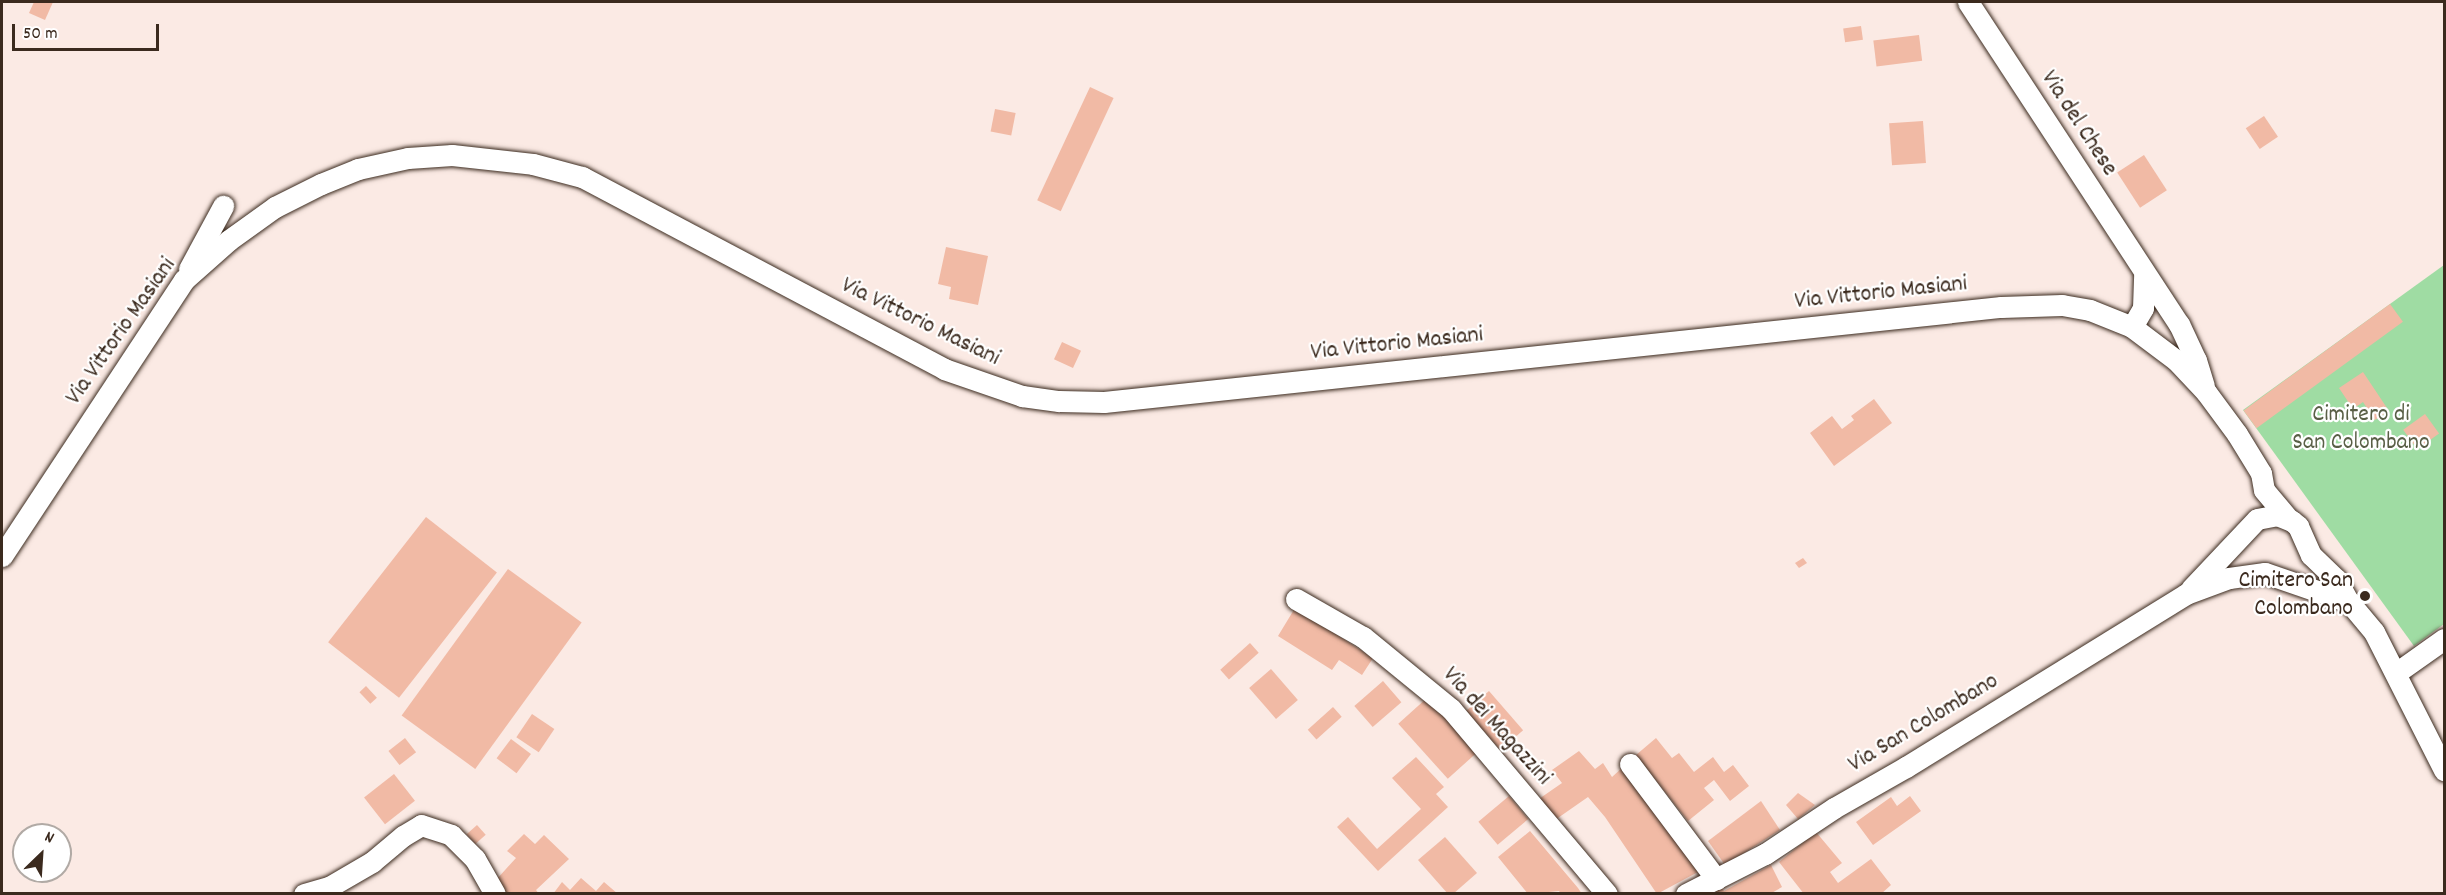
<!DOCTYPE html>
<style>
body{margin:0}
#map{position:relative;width:2446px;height:895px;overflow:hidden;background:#fbeae4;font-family:Dekko,sans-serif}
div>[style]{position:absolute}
.green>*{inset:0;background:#9fdca3}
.building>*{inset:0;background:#f1baa5;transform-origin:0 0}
.roads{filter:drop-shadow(0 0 2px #3b2a1e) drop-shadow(0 0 2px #3b2a1e)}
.minor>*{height:21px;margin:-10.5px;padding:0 10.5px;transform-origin:10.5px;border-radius:10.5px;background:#fff}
.dots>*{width:16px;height:16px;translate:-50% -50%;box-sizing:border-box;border:3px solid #fff;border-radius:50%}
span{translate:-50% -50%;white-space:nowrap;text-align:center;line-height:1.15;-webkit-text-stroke:4.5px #fff;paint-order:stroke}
.street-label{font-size:24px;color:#3b2a1e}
.park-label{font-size:24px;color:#595f46}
.poi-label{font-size:24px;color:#3b2a1e}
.right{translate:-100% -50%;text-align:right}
.frame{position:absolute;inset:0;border:3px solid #3b2a1e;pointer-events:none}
.north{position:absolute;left:12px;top:823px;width:60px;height:60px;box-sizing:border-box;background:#fff;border:2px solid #b1aaa5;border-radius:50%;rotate:25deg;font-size:16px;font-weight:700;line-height:24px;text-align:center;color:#3b2a1e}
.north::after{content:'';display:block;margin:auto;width:21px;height:27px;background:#3b2a1e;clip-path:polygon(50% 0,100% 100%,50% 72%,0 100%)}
.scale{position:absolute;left:12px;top:24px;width:147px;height:27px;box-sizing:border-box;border:3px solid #3b2a1e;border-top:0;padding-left:8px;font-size:18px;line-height:21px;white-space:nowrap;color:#3b2a1e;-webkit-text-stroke:4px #fff;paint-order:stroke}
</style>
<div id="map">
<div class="green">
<div style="clip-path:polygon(2444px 265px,2444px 624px,2414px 646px,2243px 410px)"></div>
</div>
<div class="building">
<div style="clip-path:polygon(34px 2px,53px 2px,45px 20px,29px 13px)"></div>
<div style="left:1861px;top:26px;width:14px;height:18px;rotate:82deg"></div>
<div style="left:1919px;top:35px;width:26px;height:46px;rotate:83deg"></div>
<div style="left:1090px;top:87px;width:26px;height:125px;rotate:25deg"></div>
<div style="left:995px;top:109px;width:21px;height:23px;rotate:11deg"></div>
<div style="left:2264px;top:116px;width:25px;height:22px;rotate:56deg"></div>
<div style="left:1923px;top:121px;width:42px;height:34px;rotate:86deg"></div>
<div style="left:2144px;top:155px;width:42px;height:32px;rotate:57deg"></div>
<div style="clip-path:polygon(946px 247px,988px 256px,978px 305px,949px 299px,951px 287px,938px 284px)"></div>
<div style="left:2390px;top:304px;width:22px;height:181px;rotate:54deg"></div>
<div style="left:1062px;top:342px;width:21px;height:19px;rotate:25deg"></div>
<div style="clip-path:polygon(2363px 372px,2389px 411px,2375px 420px,2363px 402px,2353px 409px,2339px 388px)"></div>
<div style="clip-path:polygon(1874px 399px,1892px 423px,1834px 466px,1810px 433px,1832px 416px,1842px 429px,1854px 420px,1851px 416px)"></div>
<div style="left:2425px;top:414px;width:24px;height:27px;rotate:54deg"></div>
<div style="left:426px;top:517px;width:90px;height:159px;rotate:38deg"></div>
<div style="clip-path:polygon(1803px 558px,1807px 563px,1799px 568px,1795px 563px)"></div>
<div style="left:508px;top:569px;width:91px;height:181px;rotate:36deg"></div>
<div style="clip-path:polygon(1295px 608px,1373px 658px,1362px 675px,1339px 660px,1332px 670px,1278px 636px)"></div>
<div style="left:1250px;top:643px;width:13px;height:40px;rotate:48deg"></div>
<div style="left:1271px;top:669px;width:41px;height:29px;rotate:49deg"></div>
<div style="left:1383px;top:681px;width:28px;height:38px;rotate:49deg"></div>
<div style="left:366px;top:686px;width:16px;height:9px;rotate:47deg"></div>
<div style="left:1489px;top:691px;width:52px;height:30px;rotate:49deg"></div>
<div style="left:1428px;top:697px;width:74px;height:40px;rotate:48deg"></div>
<div style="left:1333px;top:707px;width:13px;height:34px;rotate:48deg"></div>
<div style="left:532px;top:714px;width:27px;height:28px;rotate:34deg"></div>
<div style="left:405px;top:738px;width:18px;height:21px;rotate:52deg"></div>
<div style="clip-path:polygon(1656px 738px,1672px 758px,1679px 753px,1694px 772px,1713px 757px,1724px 772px,1733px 765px,1749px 786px,1730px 801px,1714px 780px,1704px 788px,1714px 800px,1688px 821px,1636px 755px)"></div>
<div style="left:511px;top:739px;width:25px;height:24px;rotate:37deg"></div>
<div style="clip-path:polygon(1579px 751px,1595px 769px,1603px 763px,1612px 777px,1623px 767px,1698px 872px,1657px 894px,1605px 817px,1588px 797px,1555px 820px,1536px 801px,1562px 783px,1552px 770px)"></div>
<div style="clip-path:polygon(1416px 757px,1444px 787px,1436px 794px,1448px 807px,1378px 871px,1337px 827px,1348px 817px,1377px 849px,1421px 809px,1392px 778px)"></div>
<div style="left:394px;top:774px;width:34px;height:38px;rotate:52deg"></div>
<div style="clip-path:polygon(1798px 793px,1815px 805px,1798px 819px,1786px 805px)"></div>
<div style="left:1509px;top:796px;width:30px;height:40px;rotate:50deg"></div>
<div style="clip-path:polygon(1910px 796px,1921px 811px,1873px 845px,1856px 822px,1891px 797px,1897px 806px)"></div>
<div style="clip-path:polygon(1761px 801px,1780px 830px,1725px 865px,1708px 841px)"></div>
<div style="left:477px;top:825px;width:13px;height:14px;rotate:48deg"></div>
<div style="clip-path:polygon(1530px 831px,1578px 888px,1582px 894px,1561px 894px,1559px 891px,1528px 894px,1498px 857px)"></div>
<div style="clip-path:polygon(1816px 832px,1842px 863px,1830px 872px,1838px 883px,1871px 859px,1891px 885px,1881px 894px,1804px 894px,1779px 862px)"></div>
<div style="clip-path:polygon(524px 834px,535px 844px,544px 835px,569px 859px,536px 890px,539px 894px,505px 894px,496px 880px,516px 858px,507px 851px)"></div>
<div style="clip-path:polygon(1445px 837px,1477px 873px,1453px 894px,1448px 894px,1418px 860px)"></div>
<div style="clip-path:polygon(1771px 865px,1782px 887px,1770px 894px,1703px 894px,1720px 884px,1724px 891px)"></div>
<div style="clip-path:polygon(581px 878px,596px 891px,604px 882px,618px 894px,553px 894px,562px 882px,570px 890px)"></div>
</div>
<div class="roads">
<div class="minor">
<div style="left:1968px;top:2px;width:385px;rotate:56.8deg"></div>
<div style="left:2179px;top:324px;width:40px;rotate:65deg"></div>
<div style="left:2196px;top:360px;width:27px;rotate:73deg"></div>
<div style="left:189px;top:269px;width:72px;rotate:-61.6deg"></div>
<div style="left:2132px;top:327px;width:22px;rotate:-60deg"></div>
<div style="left:2143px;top:308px;width:33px;rotate:-88deg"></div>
<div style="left:2px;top:556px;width:331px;rotate:-56.6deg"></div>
<div style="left:184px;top:280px;width:60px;rotate:-41.6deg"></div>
<div style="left:229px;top:240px;width:57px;rotate:-35.7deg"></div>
<div style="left:275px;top:207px;width:51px;rotate:-26.6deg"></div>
<div style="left:321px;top:184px;width:40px;rotate:-22deg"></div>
<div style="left:358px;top:169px;width:51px;rotate:-12.4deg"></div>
<div style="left:408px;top:158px;width:44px;rotate:-3.9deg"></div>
<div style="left:452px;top:155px;width:81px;rotate:6.3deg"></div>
<div style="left:533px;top:164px;width:51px;rotate:14.9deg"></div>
<div style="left:582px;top:177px;width:410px;rotate:27.9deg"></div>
<div style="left:944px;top:369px;width:83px;rotate:19.1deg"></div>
<div style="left:1022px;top:396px;width:37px;rotate:8deg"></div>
<div style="left:1059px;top:401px;width:45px;rotate:1.3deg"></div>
<div style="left:1104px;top:402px;width:902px;rotate:-6.05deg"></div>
<div style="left:2001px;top:307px;width:61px;rotate:-1.9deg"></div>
<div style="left:2062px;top:305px;width:28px;rotate:10deg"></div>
<div style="left:2090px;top:310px;width:45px;rotate:22deg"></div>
<div style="left:2132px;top:327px;width:55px;rotate:36.9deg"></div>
<div style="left:2176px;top:360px;width:44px;rotate:46.8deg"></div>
<div style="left:2206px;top:392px;width:52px;rotate:53.6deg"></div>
<div style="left:2237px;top:434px;width:46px;rotate:58.4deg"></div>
<div style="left:2261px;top:473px;width:17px;rotate:80deg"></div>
<div style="left:2264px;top:490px;width:38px;rotate:50deg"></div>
<div style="left:2191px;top:589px;width:96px;rotate:-46.7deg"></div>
<div style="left:2257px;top:519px;width:20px;rotate:-11deg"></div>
<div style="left:2277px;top:515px;width:16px;rotate:22deg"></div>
<div style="left:2292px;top:521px;width:8px;rotate:40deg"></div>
<div style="left:2298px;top:526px;width:32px;rotate:66deg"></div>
<div style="left:2311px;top:555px;width:35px;rotate:44deg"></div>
<div style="left:2336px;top:579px;width:26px;rotate:61deg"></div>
<div style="left:2349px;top:602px;width:39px;rotate:50deg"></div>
<div style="left:2374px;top:632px;width:155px;rotate:63.1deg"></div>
<div style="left:1296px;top:599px;width:77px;rotate:29.6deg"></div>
<div style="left:1363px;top:637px;width:114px;rotate:39.3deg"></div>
<div style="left:1451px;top:709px;width:242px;rotate:49.9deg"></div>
<div style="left:2396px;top:673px;width:59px;rotate:-35.3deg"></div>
<div style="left:1630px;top:764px;width:144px;rotate:53.2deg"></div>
<div style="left:304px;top:894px;width:26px;rotate:-16deg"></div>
<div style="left:329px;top:887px;width:50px;rotate:-30.2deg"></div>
<div style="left:372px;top:862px;width:40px;rotate:-40deg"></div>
<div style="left:403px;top:836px;width:21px;rotate:-31deg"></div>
<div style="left:421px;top:825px;width:32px;rotate:18deg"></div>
<div style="left:451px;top:835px;width:34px;rotate:45deg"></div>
<div style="left:475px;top:859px;width:40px;rotate:60.3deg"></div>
<div style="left:1686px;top:894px;width:89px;rotate:-26.9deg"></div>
<div style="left:1765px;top:854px;width:83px;rotate:-33.7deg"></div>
<div style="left:1834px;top:808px;width:83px;rotate:-29.7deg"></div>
<div style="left:1906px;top:767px;width:329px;rotate:-31.7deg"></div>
<div style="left:2186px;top:594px;width:46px;rotate:-20.4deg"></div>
<div style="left:2229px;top:578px;width:36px;rotate:-8deg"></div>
<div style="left:2265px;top:573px;width:89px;rotate:19deg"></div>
</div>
</div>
<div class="dots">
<div style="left:2365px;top:596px;background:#3b2a1e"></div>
</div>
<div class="street-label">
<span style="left:2078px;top:124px;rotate:57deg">Via del Chese</span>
<span style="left:1881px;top:294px;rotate:-6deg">Via Vittorio Masiani</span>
<span style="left:920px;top:323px;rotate:26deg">Via Vittorio Masiani</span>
<span style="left:122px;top:332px;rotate:-55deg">Via Vittorio Masiani</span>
<span style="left:1397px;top:345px;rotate:-6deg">Via Vittorio Masiani</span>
<span style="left:1924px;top:724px;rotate:-31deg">Via San Colombano</span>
<span style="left:1496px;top:727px;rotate:48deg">Via dei Magazzini</span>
</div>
<div class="park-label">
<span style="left:2361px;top:430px">Cimitero di<br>San Colombano</span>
</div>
<div class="poi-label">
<span class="right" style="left:2353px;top:596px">Cimitero San<br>Colombano</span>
</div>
<div class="frame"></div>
<div class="north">N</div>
<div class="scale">50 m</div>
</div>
